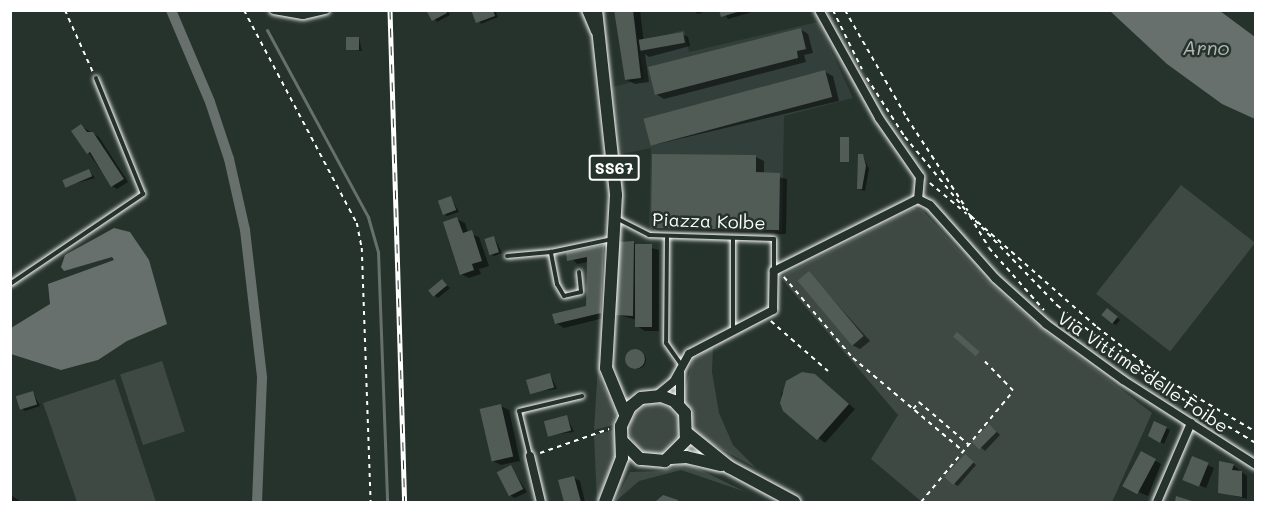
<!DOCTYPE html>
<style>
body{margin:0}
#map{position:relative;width:1266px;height:513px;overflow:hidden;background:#26332d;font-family:Mali,sans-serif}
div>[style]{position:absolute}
.built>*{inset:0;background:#333f3a}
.green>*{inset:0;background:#3e4944;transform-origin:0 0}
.round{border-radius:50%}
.water>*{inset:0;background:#67706c}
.shadow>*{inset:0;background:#0007}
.stream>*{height:3px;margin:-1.5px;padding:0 1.5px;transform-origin:1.5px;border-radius:1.5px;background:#67706c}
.canal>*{height:10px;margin:-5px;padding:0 5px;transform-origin:5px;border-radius:5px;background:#67706c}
.building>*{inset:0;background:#515c57;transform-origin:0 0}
.path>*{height:1.5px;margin-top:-0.75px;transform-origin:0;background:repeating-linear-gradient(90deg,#fff 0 4.5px,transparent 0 9px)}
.roads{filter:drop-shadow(0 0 2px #fff) drop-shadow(0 0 2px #fff)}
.lane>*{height:4px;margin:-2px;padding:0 2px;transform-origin:2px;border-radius:2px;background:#26332d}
.street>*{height:8px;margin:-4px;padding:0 4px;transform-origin:4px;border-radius:4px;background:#26332d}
.primary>*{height:12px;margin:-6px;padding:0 6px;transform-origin:6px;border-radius:6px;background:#26332d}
.rail>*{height:5px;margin-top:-2.5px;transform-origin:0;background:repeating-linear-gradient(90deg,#26332d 0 9px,#fff 0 18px);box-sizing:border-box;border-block:2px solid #fff}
span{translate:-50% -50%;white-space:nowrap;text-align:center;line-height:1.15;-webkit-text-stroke:5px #26332d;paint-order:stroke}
.shield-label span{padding:2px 4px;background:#26332d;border:2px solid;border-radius:4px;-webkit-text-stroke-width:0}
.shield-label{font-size:16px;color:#fff;font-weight:700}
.street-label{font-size:18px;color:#fff}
.water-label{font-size:20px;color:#b3b8b6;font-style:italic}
.frame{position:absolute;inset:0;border:12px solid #fff;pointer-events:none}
</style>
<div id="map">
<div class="built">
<div style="clip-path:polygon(818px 22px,853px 98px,784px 116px,782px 232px,649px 229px,651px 148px,622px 154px,613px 87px,644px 79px,638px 42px,684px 30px,689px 52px)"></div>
</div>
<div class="green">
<div style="left:1181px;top:185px;width:94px;height:138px;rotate:38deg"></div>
<div style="clip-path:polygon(914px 208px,922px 210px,987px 281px,1046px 332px,1152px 413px,1112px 502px,922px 502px,871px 459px,898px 415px,780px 277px)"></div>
<div style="clip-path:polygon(713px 346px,712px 372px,719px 413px,733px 445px,756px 468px,696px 435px,683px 396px,693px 359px)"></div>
<div style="left:162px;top:361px;width:74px;height:44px;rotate:72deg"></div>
<div style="clip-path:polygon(598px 366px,602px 384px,616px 411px,613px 425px,594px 430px)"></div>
<div style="clip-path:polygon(115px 379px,156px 502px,77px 502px,43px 403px)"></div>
<div class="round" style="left:630px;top:404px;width:50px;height:50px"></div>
<div style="clip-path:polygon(613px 430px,617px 452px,597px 502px,594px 435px)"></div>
<div style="clip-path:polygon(686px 463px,746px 492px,681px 470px,639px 481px,615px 502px,630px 472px,662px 471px)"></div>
</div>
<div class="water">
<div style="clip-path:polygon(1110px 11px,1220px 11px,1255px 37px,1255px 119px,1222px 104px,1167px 64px)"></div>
<div style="clip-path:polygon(114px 228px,130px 232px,149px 260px,167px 324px,127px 341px,98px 360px,61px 370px,11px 354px,11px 328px,50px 304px,48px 284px,114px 260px,112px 257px,64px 271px,61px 267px,65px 255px)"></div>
</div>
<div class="shadow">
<div style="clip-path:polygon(428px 10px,447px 10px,450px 15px,437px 22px)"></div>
<div style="clip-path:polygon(474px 10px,495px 10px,498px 17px,481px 24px)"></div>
<div style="clip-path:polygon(616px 10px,640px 10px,644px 44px,682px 34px,688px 37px,690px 46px,649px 57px,645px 54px,649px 82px,635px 84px,627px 80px)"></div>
<div style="clip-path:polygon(692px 10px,709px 10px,698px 14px)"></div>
<div style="clip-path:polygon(721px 10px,759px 10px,728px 19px)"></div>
<div style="clip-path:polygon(800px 29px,808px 34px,813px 53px,804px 55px,806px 62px,664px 99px,656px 94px)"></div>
<div style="clip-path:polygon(359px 38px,362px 51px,348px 49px)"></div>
<div style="clip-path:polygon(825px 72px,833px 76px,839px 101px,658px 144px,650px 140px)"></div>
<div style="clip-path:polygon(81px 126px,99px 137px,128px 182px,117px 189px,112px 186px,73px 131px)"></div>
<div style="clip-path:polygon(849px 139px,849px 162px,842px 162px)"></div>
<div style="clip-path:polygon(654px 155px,756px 157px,764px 161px,764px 174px,787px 179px,786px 234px,660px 232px,653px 228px)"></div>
<div style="clip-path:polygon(863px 156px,869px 169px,865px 191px,859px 189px)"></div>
<div style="clip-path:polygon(89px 171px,95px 178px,66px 186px)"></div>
<div style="clip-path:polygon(451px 198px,459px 212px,447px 216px,444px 214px)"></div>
<div style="clip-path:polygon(457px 219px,465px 223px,468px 233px,479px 237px,489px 266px,479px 269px,481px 274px,469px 278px,461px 274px)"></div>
<div style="clip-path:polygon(494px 237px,502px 253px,494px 256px,490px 254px)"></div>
<div style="clip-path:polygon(633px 243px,659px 250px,659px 331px,645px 331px,637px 326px,637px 320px,616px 314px)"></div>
<div style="clip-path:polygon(604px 247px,612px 251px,608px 317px,564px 328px,556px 323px,587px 307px,588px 262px,577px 264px,568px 254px)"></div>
<div style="clip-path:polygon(809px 273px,870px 341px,860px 349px,852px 345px)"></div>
<div style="clip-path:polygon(442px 281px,450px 288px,438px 298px,435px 296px)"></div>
<div style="clip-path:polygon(1111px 312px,1120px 320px,1116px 325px,1112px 323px)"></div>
<div class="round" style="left:628px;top:351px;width:18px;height:18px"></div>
<div style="clip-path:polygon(550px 374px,557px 389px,531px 392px)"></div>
<div style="clip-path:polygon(795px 376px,815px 376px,855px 409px,825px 443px,784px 410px,781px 394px)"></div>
<div style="clip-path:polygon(33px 393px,40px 406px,25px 411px,21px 408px)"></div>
<div style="clip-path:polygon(501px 406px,509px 410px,520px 461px,501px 465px,493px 461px)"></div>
<div style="clip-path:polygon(567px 417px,574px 432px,549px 435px)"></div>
<div style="clip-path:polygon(993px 428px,1000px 435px,985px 451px,975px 442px)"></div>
<div style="clip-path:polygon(1166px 428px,1170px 430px,1164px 444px,1149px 436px)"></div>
<div style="clip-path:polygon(1142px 453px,1161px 464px,1148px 496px,1134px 490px)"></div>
<div style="clip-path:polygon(969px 458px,976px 465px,958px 486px,954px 484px)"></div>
<div style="clip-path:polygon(1193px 458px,1214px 468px,1206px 488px,1191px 482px)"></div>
<div style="clip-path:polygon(1233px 465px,1247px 476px,1247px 499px,1219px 492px)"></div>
<div style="clip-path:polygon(511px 467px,527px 492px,515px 498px,509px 495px)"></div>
<div style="clip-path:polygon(574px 478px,580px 481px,585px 502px,565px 502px,560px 481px)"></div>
<div style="clip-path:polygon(10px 495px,19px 500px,18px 502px,10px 502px)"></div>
</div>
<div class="stream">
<div style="left:267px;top:30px;width:213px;rotate:61.6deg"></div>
<div style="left:368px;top:217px;width:36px;rotate:74deg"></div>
<div style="left:378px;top:252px;width:250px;rotate:87.9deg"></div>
</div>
<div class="canal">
<div style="left:171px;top:10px;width:100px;rotate:67deg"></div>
<div style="left:210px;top:102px;width:60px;rotate:71.6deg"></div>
<div style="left:229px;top:159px;width:73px;rotate:77.3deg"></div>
<div style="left:245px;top:230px;width:149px;rotate:83.4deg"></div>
<div style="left:262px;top:378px;width:124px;rotate:92.3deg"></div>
</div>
<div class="building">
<div style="clip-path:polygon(426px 10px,446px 10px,447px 13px,432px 21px)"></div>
<div style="clip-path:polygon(471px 10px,493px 10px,495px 16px,476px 23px)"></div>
<div style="clip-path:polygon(614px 10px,633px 10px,641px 78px,625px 80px)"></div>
<div style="clip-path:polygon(719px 10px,741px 10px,741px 11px,721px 17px)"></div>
<div style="clip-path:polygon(801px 28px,806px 49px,797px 51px,798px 58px,655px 95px,648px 67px)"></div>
<div style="left:683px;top:32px;width:11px;height:45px;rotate:80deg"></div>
<div style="left:346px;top:37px;width:13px;height:13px"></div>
<div style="left:825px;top:70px;width:28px;height:188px;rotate:75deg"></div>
<div style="clip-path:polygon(81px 124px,87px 132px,93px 132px,124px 179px,111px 187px,90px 152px,87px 154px,71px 131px)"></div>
<div style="left:840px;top:137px;width:9px;height:25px"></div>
<div style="clip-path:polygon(652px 154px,756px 155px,756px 172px,780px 173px,779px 230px,651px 228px)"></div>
<div style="clip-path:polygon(858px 154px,863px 154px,866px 166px,862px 189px,857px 189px)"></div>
<div style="left:89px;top:169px;width:8px;height:29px;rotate:67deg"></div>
<div style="left:451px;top:196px;width:15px;height:14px;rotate:70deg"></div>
<div style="clip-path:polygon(457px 217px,463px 233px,472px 230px,482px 261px,472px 264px,474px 270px,460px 275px,443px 222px)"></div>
<div style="left:494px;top:236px;width:17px;height:10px;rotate:73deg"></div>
<div style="clip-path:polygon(634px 241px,633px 316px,615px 315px,619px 242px)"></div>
<div style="left:635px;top:244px;width:17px;height:83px"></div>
<div style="clip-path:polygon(604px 245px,601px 313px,555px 324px,552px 314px,586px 306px,587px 257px,567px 261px,566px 253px)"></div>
<div style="left:809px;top:271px;width:85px;height:15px;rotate:50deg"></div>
<div style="left:442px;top:279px;width:8px;height:18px;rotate:50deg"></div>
<div style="left:1107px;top:308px;width:14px;height:9px;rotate:39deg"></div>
<div style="left:957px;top:332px;width:30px;height:6px;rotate:41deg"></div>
<div class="round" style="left:625px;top:349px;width:20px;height:20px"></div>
<div style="clip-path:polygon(802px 372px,815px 374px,849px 404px,817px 440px,783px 411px,780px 403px,786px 381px)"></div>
<div style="left:550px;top:373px;width:15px;height:25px;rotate:74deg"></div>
<div style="left:33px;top:391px;width:14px;height:18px;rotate:73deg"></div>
<div style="left:501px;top:404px;width:54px;height:22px;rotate:77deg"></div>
<div style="left:567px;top:415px;width:16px;height:24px;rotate:75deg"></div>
<div style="clip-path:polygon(1154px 421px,1167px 427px,1160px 443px,1148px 436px)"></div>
<div style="left:989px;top:424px;width:11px;height:25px;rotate:45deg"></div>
<div style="left:1141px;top:451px;width:17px;height:40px;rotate:28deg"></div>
<div style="left:965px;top:454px;width:12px;height:31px;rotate:42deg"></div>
<div style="left:1192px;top:456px;width:18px;height:26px;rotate:22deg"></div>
<div style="clip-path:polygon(1219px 461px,1234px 464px,1232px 470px,1242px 471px,1242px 497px,1218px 493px)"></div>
<div style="left:511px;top:465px;width:27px;height:16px;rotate:63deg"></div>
<div style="clip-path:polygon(574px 476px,581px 502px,564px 502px,558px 480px)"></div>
<div style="clip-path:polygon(663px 495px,678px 500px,677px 502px,655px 502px)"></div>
<div style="clip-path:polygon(1176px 496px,1195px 502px,1175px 502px)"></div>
</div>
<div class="path">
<div style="left:65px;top:10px;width:68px;rotate:65.7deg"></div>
<div style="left:244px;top:10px;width:241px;rotate:62.1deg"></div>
<div style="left:357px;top:223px;width:25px;rotate:79deg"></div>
<div style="left:362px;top:248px;width:254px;rotate:88deg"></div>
<div style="left:833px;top:10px;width:66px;rotate:63.8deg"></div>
<div style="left:845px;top:10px;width:125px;rotate:60.1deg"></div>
<div style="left:907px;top:118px;width:111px;rotate:56.7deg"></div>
<div style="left:867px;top:78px;width:70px;rotate:57.2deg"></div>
<div style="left:905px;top:137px;width:100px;rotate:50.3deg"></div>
<div style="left:969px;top:214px;width:127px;rotate:46deg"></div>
<div style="left:1057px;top:305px;width:120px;rotate:38.6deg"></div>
<div style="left:1151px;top:380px;width:122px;rotate:31deg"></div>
<div style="left:930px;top:183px;width:48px;rotate:40deg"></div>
<div style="left:970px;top:216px;width:37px;rotate:59deg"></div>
<div style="left:989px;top:248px;width:83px;rotate:48.4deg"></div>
<div style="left:971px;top:216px;width:168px;rotate:41.4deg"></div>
<div style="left:1097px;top:327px;width:82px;rotate:37.6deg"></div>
<div style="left:1162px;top:377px;width:109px;rotate:30.3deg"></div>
<div style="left:784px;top:277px;width:106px;rotate:49.6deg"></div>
<div style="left:853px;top:358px;width:144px;rotate:40.2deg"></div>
<div style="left:771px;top:321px;width:76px;rotate:41.3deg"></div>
<div style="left:1141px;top:362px;width:19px;rotate:62deg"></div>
<div style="left:913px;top:409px;width:9px;rotate:-49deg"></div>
<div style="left:919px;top:402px;width:65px;rotate:40.6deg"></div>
<div style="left:540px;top:453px;width:73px;rotate:-19.2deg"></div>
<div style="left:921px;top:502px;width:144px;rotate:-50.3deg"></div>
<div style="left:1013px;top:391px;width:43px;rotate:-134.1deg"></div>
</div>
<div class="roads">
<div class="lane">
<div style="left:618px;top:219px;width:35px;rotate:27deg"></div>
<div style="left:649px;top:235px;width:125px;rotate:1.8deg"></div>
<div style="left:774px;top:239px;width:32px;rotate:90deg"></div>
<div style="left:667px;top:238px;width:105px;rotate:90.5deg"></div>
<div style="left:666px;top:343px;width:28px;rotate:55deg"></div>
<div style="left:733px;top:238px;width:92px;rotate:90deg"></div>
<div style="left:507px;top:256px;width:44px;rotate:-5.2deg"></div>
<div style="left:579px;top:272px;width:20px;rotate:84deg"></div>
<div style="left:581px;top:292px;width:17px;rotate:167deg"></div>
<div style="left:564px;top:296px;width:14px;rotate:-120deg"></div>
<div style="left:557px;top:284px;width:33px;rotate:-101deg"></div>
<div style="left:551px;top:252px;width:62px;rotate:-12deg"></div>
<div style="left:10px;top:284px;width:161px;rotate:-34.1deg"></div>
<div style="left:143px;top:194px;width:125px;rotate:-112.1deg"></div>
<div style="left:530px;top:456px;width:46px;rotate:-103.7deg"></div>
<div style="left:519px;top:411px;width:65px;rotate:-13.4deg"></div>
</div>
<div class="street">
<div style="left:274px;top:10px;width:29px;rotate:10deg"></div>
<div style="left:303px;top:15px;width:23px;rotate:-13deg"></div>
<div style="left:586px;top:10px;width:23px;rotate:67deg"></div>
<div style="left:819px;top:10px;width:124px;rotate:60.9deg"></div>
<div style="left:879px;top:118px;width:72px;rotate:55.2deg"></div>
<div style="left:920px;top:177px;width:22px;rotate:95deg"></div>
<div style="left:918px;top:199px;width:13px;rotate:27deg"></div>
<div style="left:930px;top:205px;width:98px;rotate:48.3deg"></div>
<div style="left:995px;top:278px;width:69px;rotate:42deg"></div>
<div style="left:1046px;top:324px;width:95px;rotate:36deg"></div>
<div style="left:1123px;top:380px;width:158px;rotate:32.6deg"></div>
<div style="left:657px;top:395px;width:22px;rotate:-39deg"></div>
<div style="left:674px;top:381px;width:31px;rotate:-61deg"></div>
<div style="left:689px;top:354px;width:95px;rotate:-27.6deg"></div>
<div style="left:773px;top:310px;width:39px;rotate:-89deg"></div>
<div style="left:774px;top:271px;width:161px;rotate:-26.6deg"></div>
<div style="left:680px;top:406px;width:34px;rotate:-90deg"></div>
<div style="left:530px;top:456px;width:47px;rotate:76.6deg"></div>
<div style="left:1157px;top:502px;width:86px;rotate:-66.7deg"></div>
</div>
<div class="primary">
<div style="left:596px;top:10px;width:186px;rotate:83.8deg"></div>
<div style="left:616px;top:195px;width:173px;rotate:93.3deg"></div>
<div style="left:606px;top:368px;width:50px;rotate:67.6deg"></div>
<div style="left:688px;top:434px;width:53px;rotate:38.8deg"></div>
<div style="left:729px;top:467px;width:74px;rotate:28.3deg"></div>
<div style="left:671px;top:458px;width:15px;rotate:-4deg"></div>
<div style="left:686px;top:457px;width:36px;rotate:13deg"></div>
<div style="left:605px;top:502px;width:47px;rotate:-68.9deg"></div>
<div style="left:622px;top:458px;width:32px;rotate:-92deg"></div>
<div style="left:621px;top:426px;width:21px;rotate:-65deg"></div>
<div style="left:630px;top:407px;width:14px;rotate:-39deg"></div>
<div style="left:641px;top:398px;width:20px;rotate:-6deg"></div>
<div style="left:661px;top:396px;width:14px;rotate:21deg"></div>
<div style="left:674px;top:401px;width:16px;rotate:47deg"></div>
<div style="left:685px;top:413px;width:27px;rotate:88deg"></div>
<div style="left:686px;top:440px;width:30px;rotate:135deg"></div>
<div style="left:665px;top:461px;width:25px;rotate:-175deg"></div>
<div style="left:640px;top:459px;width:24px;rotate:-135deg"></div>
</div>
</div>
<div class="rail">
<div style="left:390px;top:10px;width:492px;rotate:88.3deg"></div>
</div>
<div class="shield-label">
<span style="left:614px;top:168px">SS67</span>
</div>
<div class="street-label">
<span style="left:709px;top:221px;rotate:2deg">Piazza Kolbe</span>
<span style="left:1143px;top:372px;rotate:34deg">Via Vittime delle Foibe</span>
</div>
<div class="water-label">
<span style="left:1206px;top:47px">Arno</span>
</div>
<div class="frame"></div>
</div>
